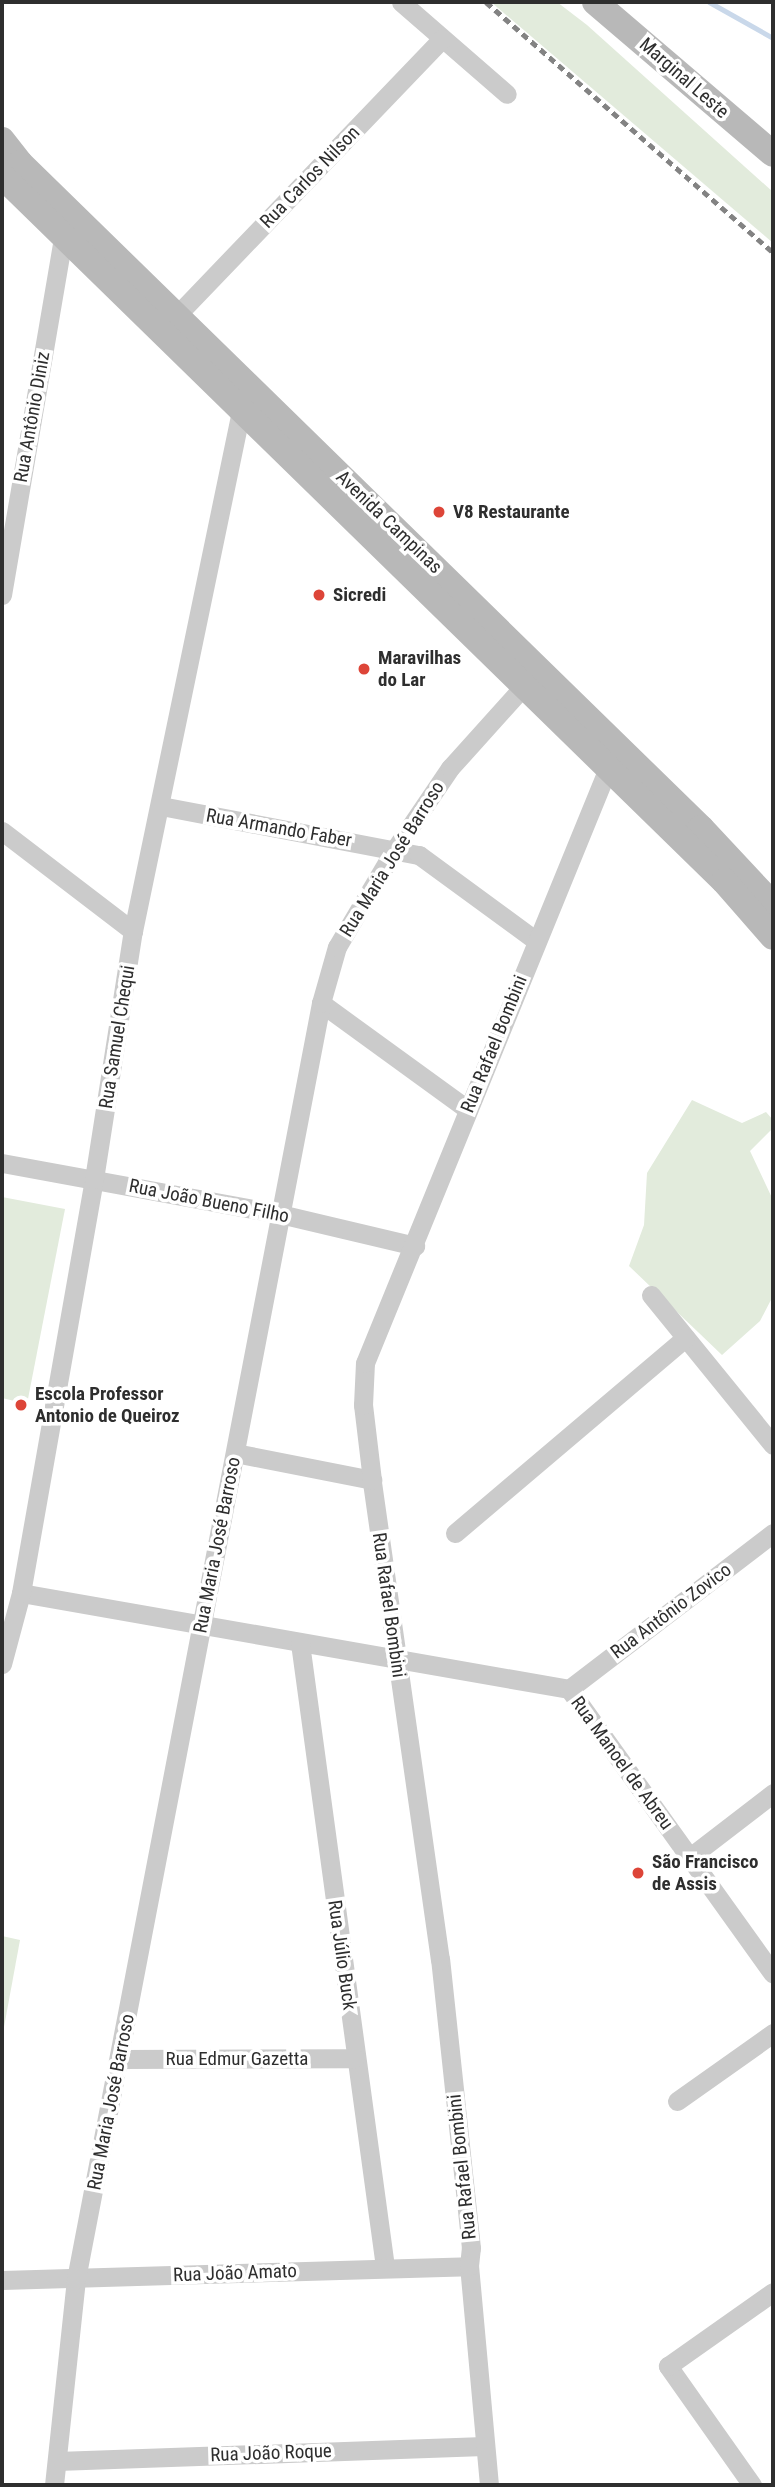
<!DOCTYPE html>
<meta charset="utf-8">
<style>
body{margin:0}
#map{position:relative;width:775px;height:2487px;overflow:hidden;background:#fff;font-family:"Roboto Condensed",sans-serif}
div>[style]{position:absolute}
.green>*{inset:0;background:#e2ebdc}
.stream>*{height:5px;margin:-2.5px;padding:0 2.5px;transform-origin:2.5px;border-radius:2.5px;background:#c9d8ea}
.minor>*{height:19px;margin:-9.5px;padding:0 9.5px;transform-origin:9.5px;border-radius:9.5px;background:#cbcbcb}
.secondary>*{height:26px;margin:-13px;padding:0 13px;transform-origin:13px;border-radius:13px;background:#b8b8b8}
.rail>*{height:5px;margin-top:-2.5px;transform-origin:0;background:repeating-linear-gradient(90deg,#838383 0 7px,transparent 0 12px)}
.dots>*{width:19px;height:19px;translate:-50% -50%;box-sizing:border-box;border:4px solid #fff;border-radius:50%}
span{translate:-50% -50%;white-space:nowrap;text-align:center;line-height:1.15;-webkit-text-stroke:7px #fff;paint-order:stroke}
.street-label{font-size:19px;color:#2e2e2e}
.poi-label{font-size:19px;color:#2e2e2e;font-weight:700}
.left{translate:0 -50%;text-align:left}
.frame{position:absolute;inset:0;border:4px solid #2e2e2e;pointer-events:none}
</style>
<div id="map">
<div class="green">
<div style="clip-path:polygon(491px 2px,557px 2px,587px 25px,773px 192px,773px 243px)"></div>
<div style="clip-path:polygon(692px 1100px,742px 1123px,766px 1112px,773px 1120px,773px 1128px,750px 1151px,773px 1200px,773px 1296px,760px 1321px,722px 1355px,629px 1266px,644px 1225px,647px 1173px)"></div>
<div style="clip-path:polygon(2px 1197px,65px 1209px,27px 1404px,2px 1398px)"></div>
<div style="clip-path:polygon(2px 1936px,20px 1940px,2px 2038px)"></div>
</div>
<div class="stream">
<div style="left:709px;top:2px;width:73px;rotate:29.4deg"></div>
</div>
<div class="minor">
<div style="left:401px;top:2px;width:140px;rotate:41deg"></div>
<div style="left:177px;top:315px;width:383px;rotate:-46.2deg"></div>
<div style="left:2px;top:595px;width:361px;rotate:-80.3deg"></div>
<div style="left:161px;top:806px;width:263px;rotate:10.8deg"></div>
<div style="left:419px;top:855px;width:144px;rotate:36.2deg"></div>
<div style="left:2px;top:831px;width:165px;rotate:37.4deg"></div>
<div style="left:321px;top:1003px;width:180px;rotate:36deg"></div>
<div style="left:2px;top:1163px;width:283px;rotate:10.4deg"></div>
<div style="left:280px;top:1214px;width:139px;rotate:13.3deg"></div>
<div style="left:651px;top:1295px;width:193px;rotate:50.9deg"></div>
<div style="left:235px;top:1453px;width:140px;rotate:11.1deg"></div>
<div style="left:455px;top:1533px;width:302px;rotate:-40.3deg"></div>
<div style="left:21px;top:1593px;width:556px;rotate:9.94deg"></div>
<div style="left:300px;top:1643px;width:630px;rotate:82.24deg"></div>
<div style="left:2px;top:1664px;width:73px;rotate:-75deg"></div>
<div style="left:21px;top:1593px;width:420px;rotate:-80deg"></div>
<div style="left:94px;top:1179px;width:251px;rotate:-81.1deg"></div>
<div style="left:133px;top:931px;width:531px;rotate:-78.27deg"></div>
<div style="left:569px;top:1689px;width:350px;rotate:54.4deg"></div>
<div style="left:569px;top:1689px;width:257px;rotate:-37.4deg"></div>
<div style="left:690px;top:1857px;width:105px;rotate:-37.6deg"></div>
<div style="left:120px;top:2059px;width:235px;rotate:-0.2deg"></div>
<div style="left:677px;top:2101px;width:118px;rotate:-35.3deg"></div>
<div style="left:2px;top:2280px;width:467px;rotate:-1.7deg"></div>
<div style="left:57px;top:2461px;width:427px;rotate:-2deg"></div>
<div style="left:54px;top:2485px;width:207px;rotate:-83.9deg"></div>
<div style="left:76px;top:2279px;width:1299px;rotate:-79.13deg"></div>
<div style="left:321px;top:1003px;width:58px;rotate:-74.1deg"></div>
<div style="left:337px;top:947px;width:114px;rotate:-59.4deg"></div>
<div style="left:395px;top:849px;width:98px;rotate:-55.8deg"></div>
<div style="left:450px;top:768px;width:122px;rotate:-48deg"></div>
<div style="left:489px;top:2485px;width:220px;rotate:-95.2deg"></div>
<div style="left:469px;top:2266px;width:18px;rotate:-84deg"></div>
<div style="left:471px;top:2248px;width:290px;rotate:-96.1deg"></div>
<div style="left:440px;top:1960px;width:485px;rotate:-98.1deg"></div>
<div style="left:372px;top:1480px;width:76px;rotate:-96.8deg"></div>
<div style="left:363px;top:1405px;width:42px;rotate:-87.3deg"></div>
<div style="left:365px;top:1363px;width:643px;rotate:-67.78deg"></div>
<div style="left:752px;top:2485px;width:146px;rotate:-125.2deg"></div>
<div style="left:668px;top:2366px;width:128px;rotate:-35.2deg"></div>
</div>
<div class="secondary">
<div style="left:595px;top:2px;width:234px;rotate:40.5deg"></div>
<div style="left:2px;top:140px;width:29px;rotate:52deg"></div>
<div style="left:20px;top:163px;width:952px;rotate:44.32deg"></div>
<div style="left:701px;top:828px;width:105px;rotate:46.9deg"></div>
<div style="left:2px;top:176px;width:1009px;rotate:44.32deg"></div>
<div style="left:724px;top:881px;width:74px;rotate:48.8deg"></div>
</div>
<div class="rail">
<div style="left:486px;top:2px;width:381px;rotate:41.1deg"></div>
</div>
<div class="dots">
<div style="left:439px;top:512px;background:#dd4538"></div>
<div style="left:319px;top:595px;background:#dd4538"></div>
<div style="left:364px;top:669px;background:#dd4538"></div>
<div style="left:21px;top:1405px;background:#dd4538"></div>
<div style="left:638px;top:1873px;background:#dd4538"></div>
</div>
<div class="street-label">
<span style="left:684px;top:78px;rotate:41deg">Marginal Leste</span>
<span style="left:310px;top:177px;rotate:-46deg">Rua Carlos Nilson</span>
<span style="left:32px;top:417px;rotate:-80deg">Rua Antônio Diniz</span>
<span style="left:389px;top:522px;rotate:44deg">Avenida Campinas</span>
<span style="left:279px;top:828px;rotate:10deg">Rua Armando Faber</span>
<span style="left:392px;top:859px;rotate:-58deg">Rua Maria José Barroso</span>
<span style="left:117px;top:1037px;rotate:-81deg">Rua Samuel Chequi</span>
<span style="left:494px;top:1044px;rotate:-68deg">Rua Rafael Bombini</span>
<span style="left:209px;top:1201px;rotate:11deg">Rua João Bueno Filho</span>
<span style="left:217px;top:1545px;rotate:-79deg">Rua Maria José Barroso</span>
<span style="left:389px;top:1605px;rotate:82deg">Rua Rafael Bombini</span>
<span style="left:671px;top:1611px;rotate:-37deg">Rua Antônio Zovico</span>
<span style="left:622px;top:1763px;rotate:54deg">Rua Manoel de Abreu</span>
<span style="left:342px;top:1955px;rotate:82deg">Rua Júlio Buck</span>
<span style="left:237px;top:2059px">Rua Edmur Gazetta</span>
<span style="left:111px;top:2102px;rotate:-79deg">Rua Maria José Barroso</span>
<span style="left:462px;top:2167px;rotate:-96deg">Rua Rafael Bombini</span>
<span style="left:235px;top:2273px;rotate:-2deg">Rua João Amato</span>
<span style="left:271px;top:2453px;rotate:-2deg">Rua João Roque</span>
</div>
<div class="poi-label">
<span class="left" style="left:453px;top:512px">V8 Restaurante</span>
<span class="left" style="left:333px;top:595px">Sicredi</span>
<span class="left" style="left:378px;top:669px">Maravilhas<br>do Lar</span>
<span class="left" style="left:35px;top:1405px">Escola Professor<br>Antonio de Queiroz</span>
<span class="left" style="left:652px;top:1873px">São Francisco<br>de Assis</span>
</div>
<div class="frame"></div>
</div>
